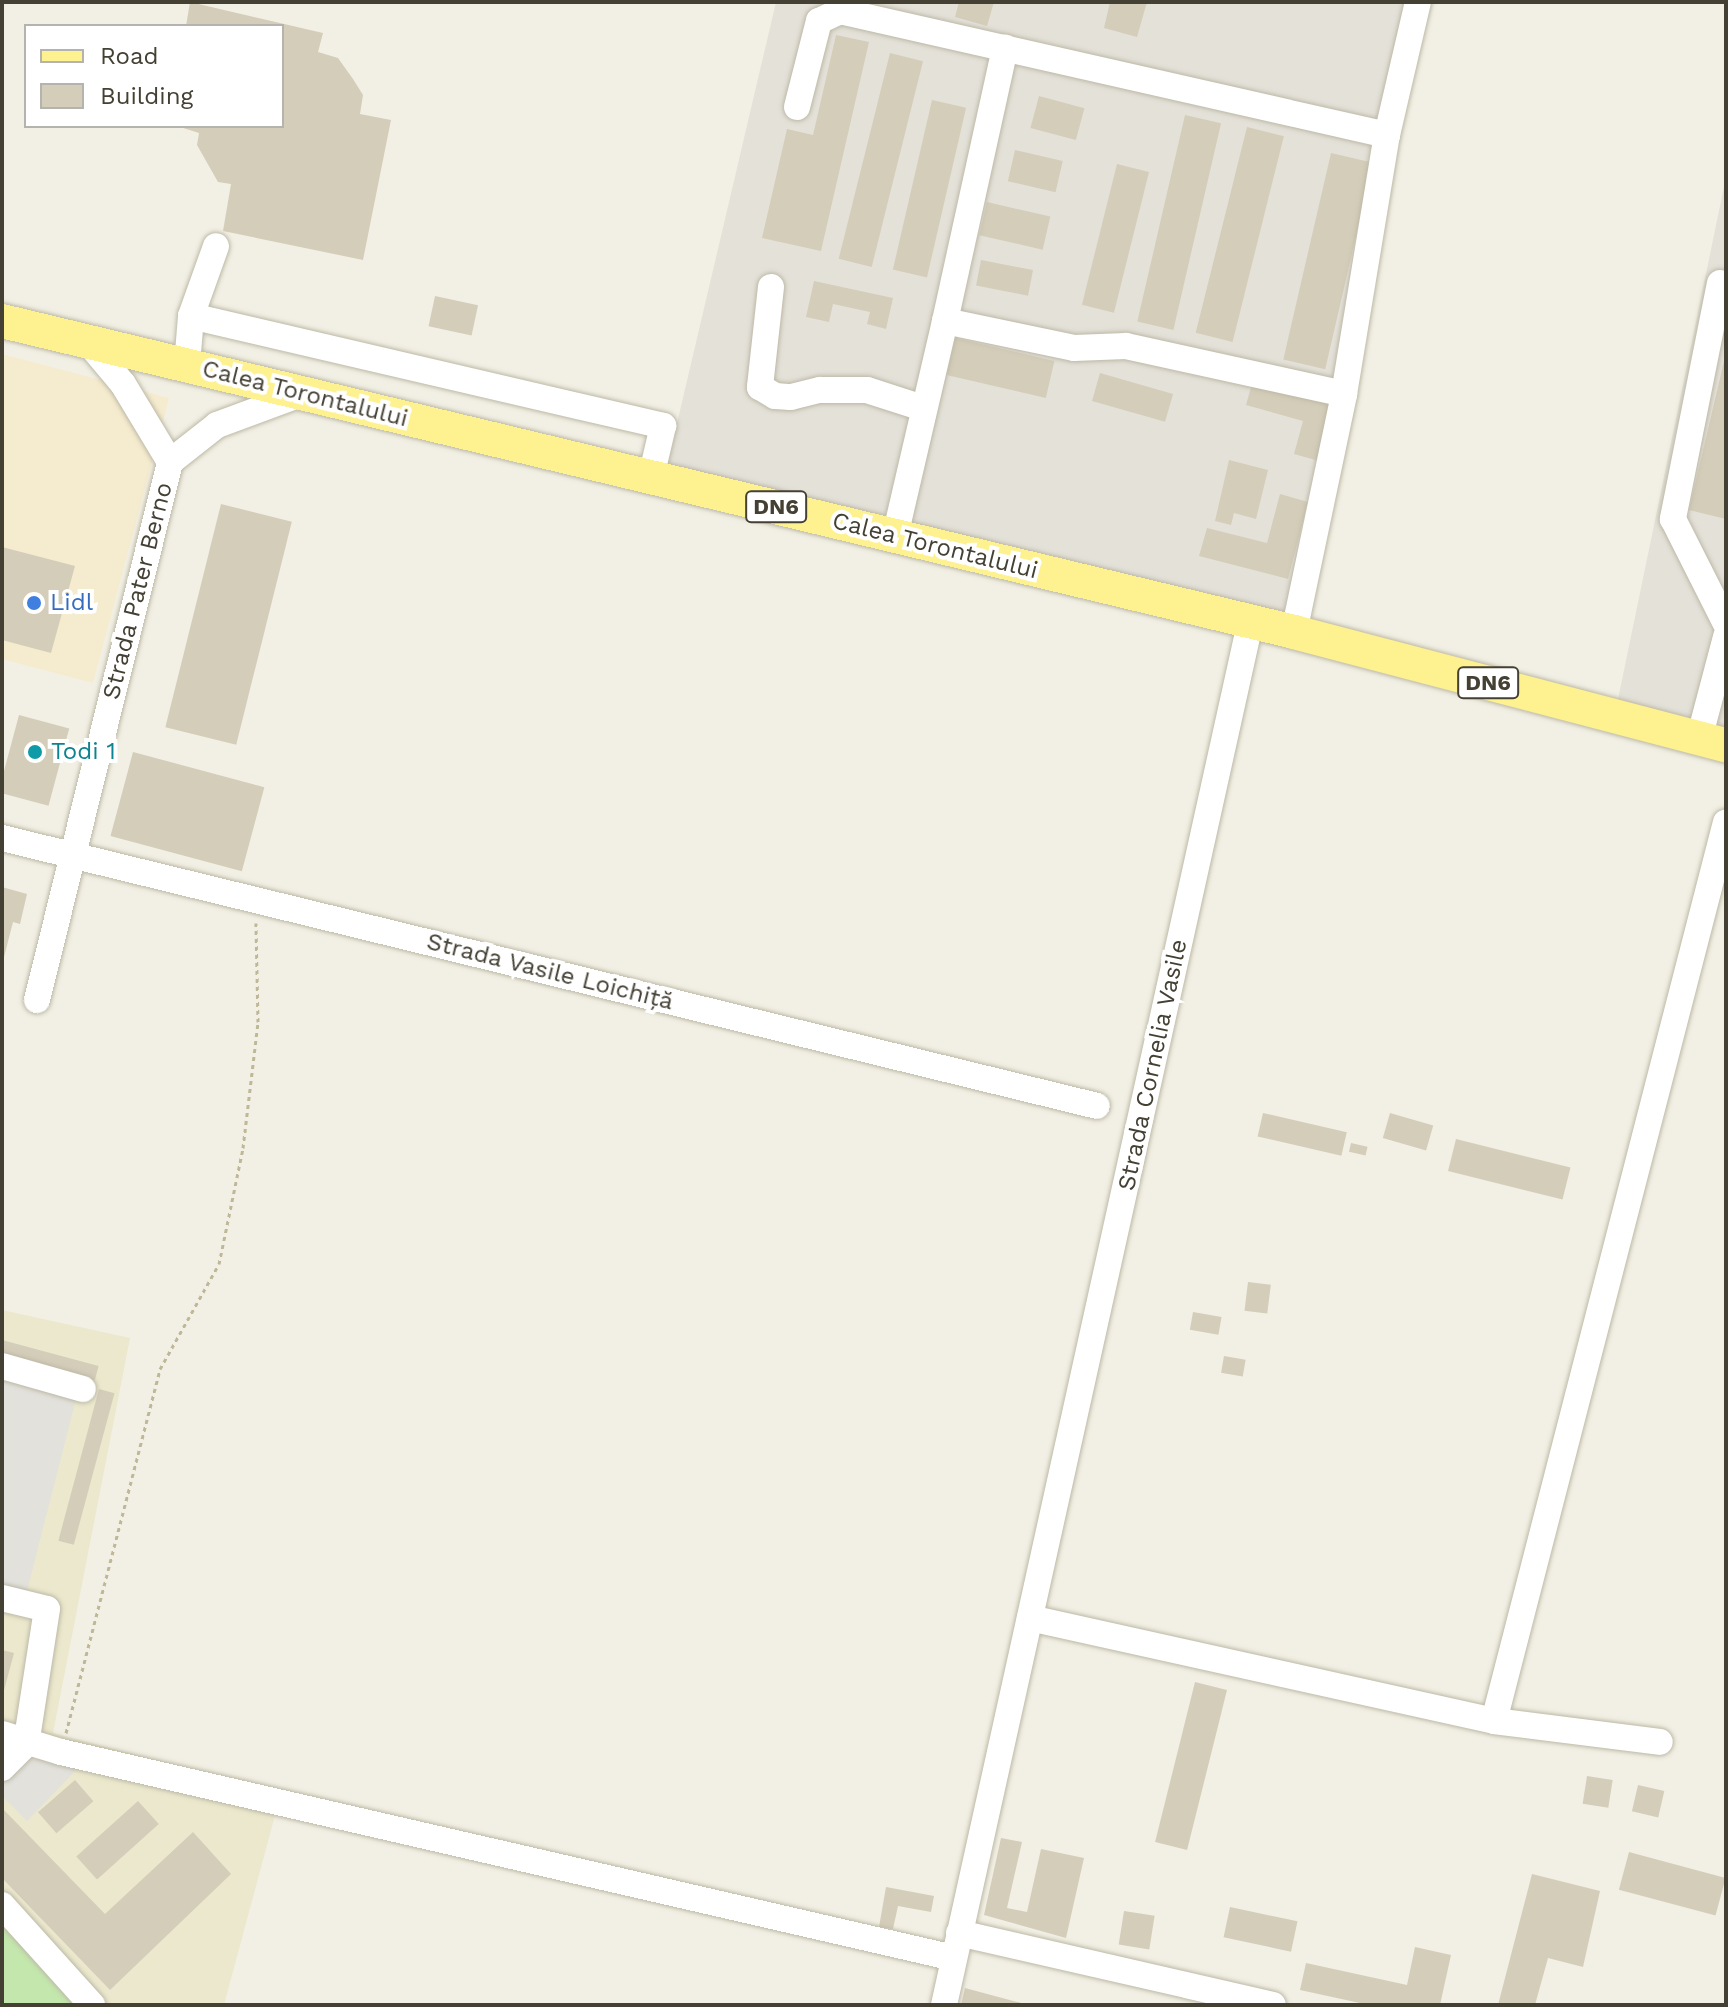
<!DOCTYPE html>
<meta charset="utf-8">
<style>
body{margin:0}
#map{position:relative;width:1728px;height:2007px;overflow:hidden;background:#f2f0e4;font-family:"Work Sans",sans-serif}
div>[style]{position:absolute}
.commercial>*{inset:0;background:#f5ebce}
.industrial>*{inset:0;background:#e4e1d9}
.education>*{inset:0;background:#ebe8cd}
.green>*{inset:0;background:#c3e7ac}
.parking>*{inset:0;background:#e2e1dc}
.building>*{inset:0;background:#d4cdb9;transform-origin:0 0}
.path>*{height:3px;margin-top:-1.5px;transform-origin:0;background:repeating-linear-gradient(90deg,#bfb898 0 4px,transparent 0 8px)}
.roads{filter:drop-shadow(0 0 2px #bdb9a7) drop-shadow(0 0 2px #bdb9a7)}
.minor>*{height:26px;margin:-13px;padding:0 13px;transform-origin:13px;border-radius:13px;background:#fff}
.major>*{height:34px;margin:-17px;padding:0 17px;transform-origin:17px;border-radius:17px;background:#fef190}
.dots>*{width:22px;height:22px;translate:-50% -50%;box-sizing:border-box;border:4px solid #fff;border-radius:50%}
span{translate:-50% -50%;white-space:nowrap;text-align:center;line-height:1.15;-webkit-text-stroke:8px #fff;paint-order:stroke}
.shield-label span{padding:2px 6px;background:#fff;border:2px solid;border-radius:6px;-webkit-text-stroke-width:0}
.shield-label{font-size:22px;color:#444034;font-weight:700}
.street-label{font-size:24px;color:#444034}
.shop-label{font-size:24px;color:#366cbe}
.left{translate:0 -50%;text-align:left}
.culture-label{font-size:24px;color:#0d838f}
.frame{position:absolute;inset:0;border:4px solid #444034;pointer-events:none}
.legend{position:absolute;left:24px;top:24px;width:260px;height:104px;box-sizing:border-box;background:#fff;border:2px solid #b4b3ae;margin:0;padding:10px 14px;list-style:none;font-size:24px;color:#444034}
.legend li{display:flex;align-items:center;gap:16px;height:40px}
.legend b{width:40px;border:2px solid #b4b3ae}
</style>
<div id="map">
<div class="commercial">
<div style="clip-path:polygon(2px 354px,169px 398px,93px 683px,2px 659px)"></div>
</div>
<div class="industrial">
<div style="clip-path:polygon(776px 2px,1410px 2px,1289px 616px,666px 470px)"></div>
<div style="clip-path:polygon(1726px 177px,1726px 728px,1617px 704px)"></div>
</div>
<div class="education">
<div style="clip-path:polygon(2px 1310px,130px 1338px,53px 1733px,281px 1793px,224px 2005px,2px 2005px)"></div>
</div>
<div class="green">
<div style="clip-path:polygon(2px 1926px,81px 2005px,2px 2005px)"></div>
</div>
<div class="parking">
<div style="clip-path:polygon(2px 1376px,77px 1395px,26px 1595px,2px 1589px)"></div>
<div style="clip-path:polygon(28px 1750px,80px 1766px,27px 1821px,2px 1796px,2px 1775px)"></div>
</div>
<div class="building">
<div style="clip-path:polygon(190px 2px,323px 33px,318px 52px,338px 58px,353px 79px,363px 95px,360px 114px,391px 120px,363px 260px,223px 231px,231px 184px,218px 182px,197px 145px,199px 133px,177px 126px,282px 126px,282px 26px,186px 26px)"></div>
<div style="clip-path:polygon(959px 2px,994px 2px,987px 26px,955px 17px)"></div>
<div style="clip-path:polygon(1110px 2px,1147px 2px,1137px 37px,1104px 28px)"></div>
<div style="clip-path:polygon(836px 35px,869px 42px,821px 251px,762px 238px,787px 129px,813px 135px)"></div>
<div style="left:890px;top:53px;width:34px;height:212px;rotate:14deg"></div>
<div style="left:1039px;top:96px;width:47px;height:33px;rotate:15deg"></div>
<div style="left:932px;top:100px;width:35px;height:174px;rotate:13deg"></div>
<div style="left:1185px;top:115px;width:37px;height:212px;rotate:13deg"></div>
<div style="left:1247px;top:127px;width:38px;height:212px;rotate:14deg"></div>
<div style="left:1015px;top:150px;width:49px;height:32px;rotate:13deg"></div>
<div style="left:1331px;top:153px;width:43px;height:212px;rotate:13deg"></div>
<div style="left:1117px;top:164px;width:33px;height:145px;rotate:14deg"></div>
<div style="left:987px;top:202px;width:65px;height:34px;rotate:13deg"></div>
<div style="left:981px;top:260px;width:53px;height:26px;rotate:11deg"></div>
<div style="clip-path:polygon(814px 281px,893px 298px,886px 329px,867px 324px,870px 312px,833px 304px,829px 322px,806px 317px)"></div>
<div style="left:435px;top:296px;width:44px;height:31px;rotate:12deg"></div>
<div style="left:955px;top:338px;width:102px;height:38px;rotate:13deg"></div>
<div style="clip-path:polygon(1725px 357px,1726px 357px,1726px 519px,1689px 510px)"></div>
<div style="left:1100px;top:373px;width:76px;height:29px;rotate:16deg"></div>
<div style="clip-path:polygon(1253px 380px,1335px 402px,1319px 461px,1294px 454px,1303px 421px,1246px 405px)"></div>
<div style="clip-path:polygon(1229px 460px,1268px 470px,1256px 519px,1234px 513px,1231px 525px,1215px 521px)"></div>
<div style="clip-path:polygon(1280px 494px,1308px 502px,1288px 579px,1199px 556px,1207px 528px,1267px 543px)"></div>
<div style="left:221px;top:504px;width:73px;height:230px;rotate:14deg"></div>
<div style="clip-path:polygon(2px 547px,75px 566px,51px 653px,2px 640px)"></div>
<div style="left:19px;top:715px;width:52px;height:80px;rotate:15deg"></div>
<div style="left:133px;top:752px;width:136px;height:87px;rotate:15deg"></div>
<div style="clip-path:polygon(2px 887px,27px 894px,20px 924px,13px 922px,3px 961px)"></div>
<div style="left:1263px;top:1113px;width:86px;height:24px;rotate:13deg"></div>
<div style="left:1390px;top:1113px;width:45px;height:26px;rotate:16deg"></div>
<div style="left:1456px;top:1139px;width:118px;height:33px;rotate:14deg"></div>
<div style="left:1351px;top:1143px;width:17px;height:9px;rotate:13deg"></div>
<div style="left:1248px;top:1282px;width:23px;height:29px;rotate:7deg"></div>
<div style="left:1193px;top:1312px;width:29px;height:18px;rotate:10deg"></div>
<div style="left:2px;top:1340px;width:100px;height:21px;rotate:15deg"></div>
<div style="left:1224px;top:1356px;width:22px;height:17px;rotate:10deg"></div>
<div style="left:99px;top:1389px;width:16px;height:157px;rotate:15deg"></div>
<div style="clip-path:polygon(2px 1650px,14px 1653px,3px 1694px,2px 1694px)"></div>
<div style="left:1195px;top:1682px;width:33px;height:165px;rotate:14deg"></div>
<div style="left:1587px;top:1776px;width:26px;height:28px;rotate:9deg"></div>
<div style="left:75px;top:1780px;width:28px;height:49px;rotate:49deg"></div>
<div style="left:1638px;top:1785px;width:27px;height:27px;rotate:13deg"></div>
<div style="left:138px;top:1801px;width:31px;height:83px;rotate:48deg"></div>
<div style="clip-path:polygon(2px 1808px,105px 1914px,193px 1832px,231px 1874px,110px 1990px,2px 1878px)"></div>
<div style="clip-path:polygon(1001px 1838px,1022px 1842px,1007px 1908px,1027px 1912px,1041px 1849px,1084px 1858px,1066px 1938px,984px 1915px)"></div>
<div style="left:1629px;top:1852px;width:100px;height:39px;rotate:15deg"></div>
<div style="clip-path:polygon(1532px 1874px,1600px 1891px,1583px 1967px,1548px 1958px,1535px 2005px,1498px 2005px)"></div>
<div style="clip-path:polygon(886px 1887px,934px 1896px,931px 1912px,898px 1906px,893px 1929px,879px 1927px)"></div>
<div style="left:1230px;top:1907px;width:69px;height:31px;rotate:12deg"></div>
<div style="left:1124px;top:1911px;width:31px;height:34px;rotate:9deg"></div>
<div style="clip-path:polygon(1415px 1947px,1451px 1955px,1440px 2005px,1369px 2005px,1300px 1990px,1306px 1963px,1407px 1985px)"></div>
<div style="clip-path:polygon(965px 1988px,1025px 2004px,1025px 2005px,961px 2005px)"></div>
</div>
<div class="path">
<div style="left:66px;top:1733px;width:376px;rotate:-75.5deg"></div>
<div style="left:160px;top:1369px;width:120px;rotate:-60.7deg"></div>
<div style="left:219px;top:1264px;width:118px;rotate:-78.3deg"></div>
<div style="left:243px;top:1148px;width:127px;rotate:-83.2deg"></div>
<div style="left:258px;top:1022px;width:99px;rotate:-91.2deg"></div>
</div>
<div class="roads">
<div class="minor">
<div style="left:797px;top:107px;width:89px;rotate:-75.7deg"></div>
<div style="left:819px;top:21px;width:23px;rotate:-25deg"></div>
<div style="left:840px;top:11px;width:561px;rotate:12.77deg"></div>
<div style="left:1720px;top:283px;width:241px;rotate:101.3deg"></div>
<div style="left:1673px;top:519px;width:118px;rotate:63.2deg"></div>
<div style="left:771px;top:287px;width:101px;rotate:96.3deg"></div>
<div style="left:760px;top:387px;width:17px;rotate:31deg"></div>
<div style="left:775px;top:396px;width:16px;rotate:4deg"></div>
<div style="left:791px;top:397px;width:30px;rotate:-14deg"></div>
<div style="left:820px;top:390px;width:47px"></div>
<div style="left:867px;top:390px;width:59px;rotate:17.8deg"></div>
<div style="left:191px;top:316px;width:485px;rotate:13.1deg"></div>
<div style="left:663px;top:426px;width:52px;rotate:103.2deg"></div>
<div style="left:945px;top:321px;width:280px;rotate:-77.6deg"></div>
<div style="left:86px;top:340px;width:57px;rotate:49.9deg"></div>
<div style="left:123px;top:384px;width:91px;rotate:58.9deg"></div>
<div style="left:187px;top:365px;width:49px;rotate:-85.3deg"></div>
<div style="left:191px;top:316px;width:74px;rotate:-70.3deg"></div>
<div style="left:895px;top:536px;width:221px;rotate:-76.9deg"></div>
<div style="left:945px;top:321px;width:132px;rotate:11.8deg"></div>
<div style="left:1074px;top:348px;width:52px;rotate:-2.2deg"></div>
<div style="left:1126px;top:346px;width:223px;rotate:12.4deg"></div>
<div style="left:1294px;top:632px;width:243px;rotate:-78.1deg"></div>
<div style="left:1344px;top:394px;width:263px;rotate:-80.6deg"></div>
<div style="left:1387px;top:135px;width:137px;rotate:-76.9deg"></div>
<div style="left:1699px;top:739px;width:106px;rotate:-75.2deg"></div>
<div style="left:2px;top:838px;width:1127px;rotate:13.75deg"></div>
<div style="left:37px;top:1000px;width:554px;rotate:-76.11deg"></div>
<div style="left:170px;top:462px;width:60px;rotate:-38.2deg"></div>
<div style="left:217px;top:425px;width:90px;rotate:-20.3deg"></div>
<div style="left:2px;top:1366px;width:84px;rotate:15.9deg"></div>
<div style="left:2px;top:1598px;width:46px;rotate:13.7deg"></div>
<div style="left:47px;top:1609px;width:137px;rotate:98.8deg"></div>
<div style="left:26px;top:1744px;width:34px;rotate:135deg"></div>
<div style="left:1030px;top:1618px;width:475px;rotate:12.5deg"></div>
<div style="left:1494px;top:1721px;width:167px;rotate:7.2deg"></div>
<div style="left:1494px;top:1721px;width:928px;rotate:-75.53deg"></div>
<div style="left:2px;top:1734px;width:62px;rotate:17deg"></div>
<div style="left:61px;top:1752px;width:916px;rotate:12.99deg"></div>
<div style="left:2px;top:1905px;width:135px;rotate:48deg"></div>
<div style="left:959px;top:1933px;width:322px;rotate:12.9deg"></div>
<div style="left:944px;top:2005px;width:1414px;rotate:-77.51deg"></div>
</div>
<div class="major">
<div style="left:2px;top:321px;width:1329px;rotate:13.53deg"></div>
<div style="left:1294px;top:632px;width:447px;rotate:14.7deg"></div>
</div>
</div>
<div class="dots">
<div style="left:34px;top:603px;background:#3f7fe0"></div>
<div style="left:35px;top:752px;background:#0f9aa8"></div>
</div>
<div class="shield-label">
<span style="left:776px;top:507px">DN6</span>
<span style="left:1488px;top:683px">DN6</span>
</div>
<div class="street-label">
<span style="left:305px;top:394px;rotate:14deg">Calea Torontalului</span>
<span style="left:935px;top:546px;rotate:14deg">Calea Torontalului</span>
<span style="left:138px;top:591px;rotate:-76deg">Strada Pater Berno</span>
<span style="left:550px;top:972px;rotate:14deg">Strada Vasile Loichiță</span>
<span style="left:1153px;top:1065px;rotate:-78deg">Strada Cornelia Vasile</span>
</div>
<div class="shop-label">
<span class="left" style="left:50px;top:603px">Lidl</span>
</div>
<div class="culture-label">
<span class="left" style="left:51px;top:752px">Todi 1</span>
</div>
<div class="frame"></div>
<ul class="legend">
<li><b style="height:10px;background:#fef190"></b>Road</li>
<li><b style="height:22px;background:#d4cdb9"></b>Building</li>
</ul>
</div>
